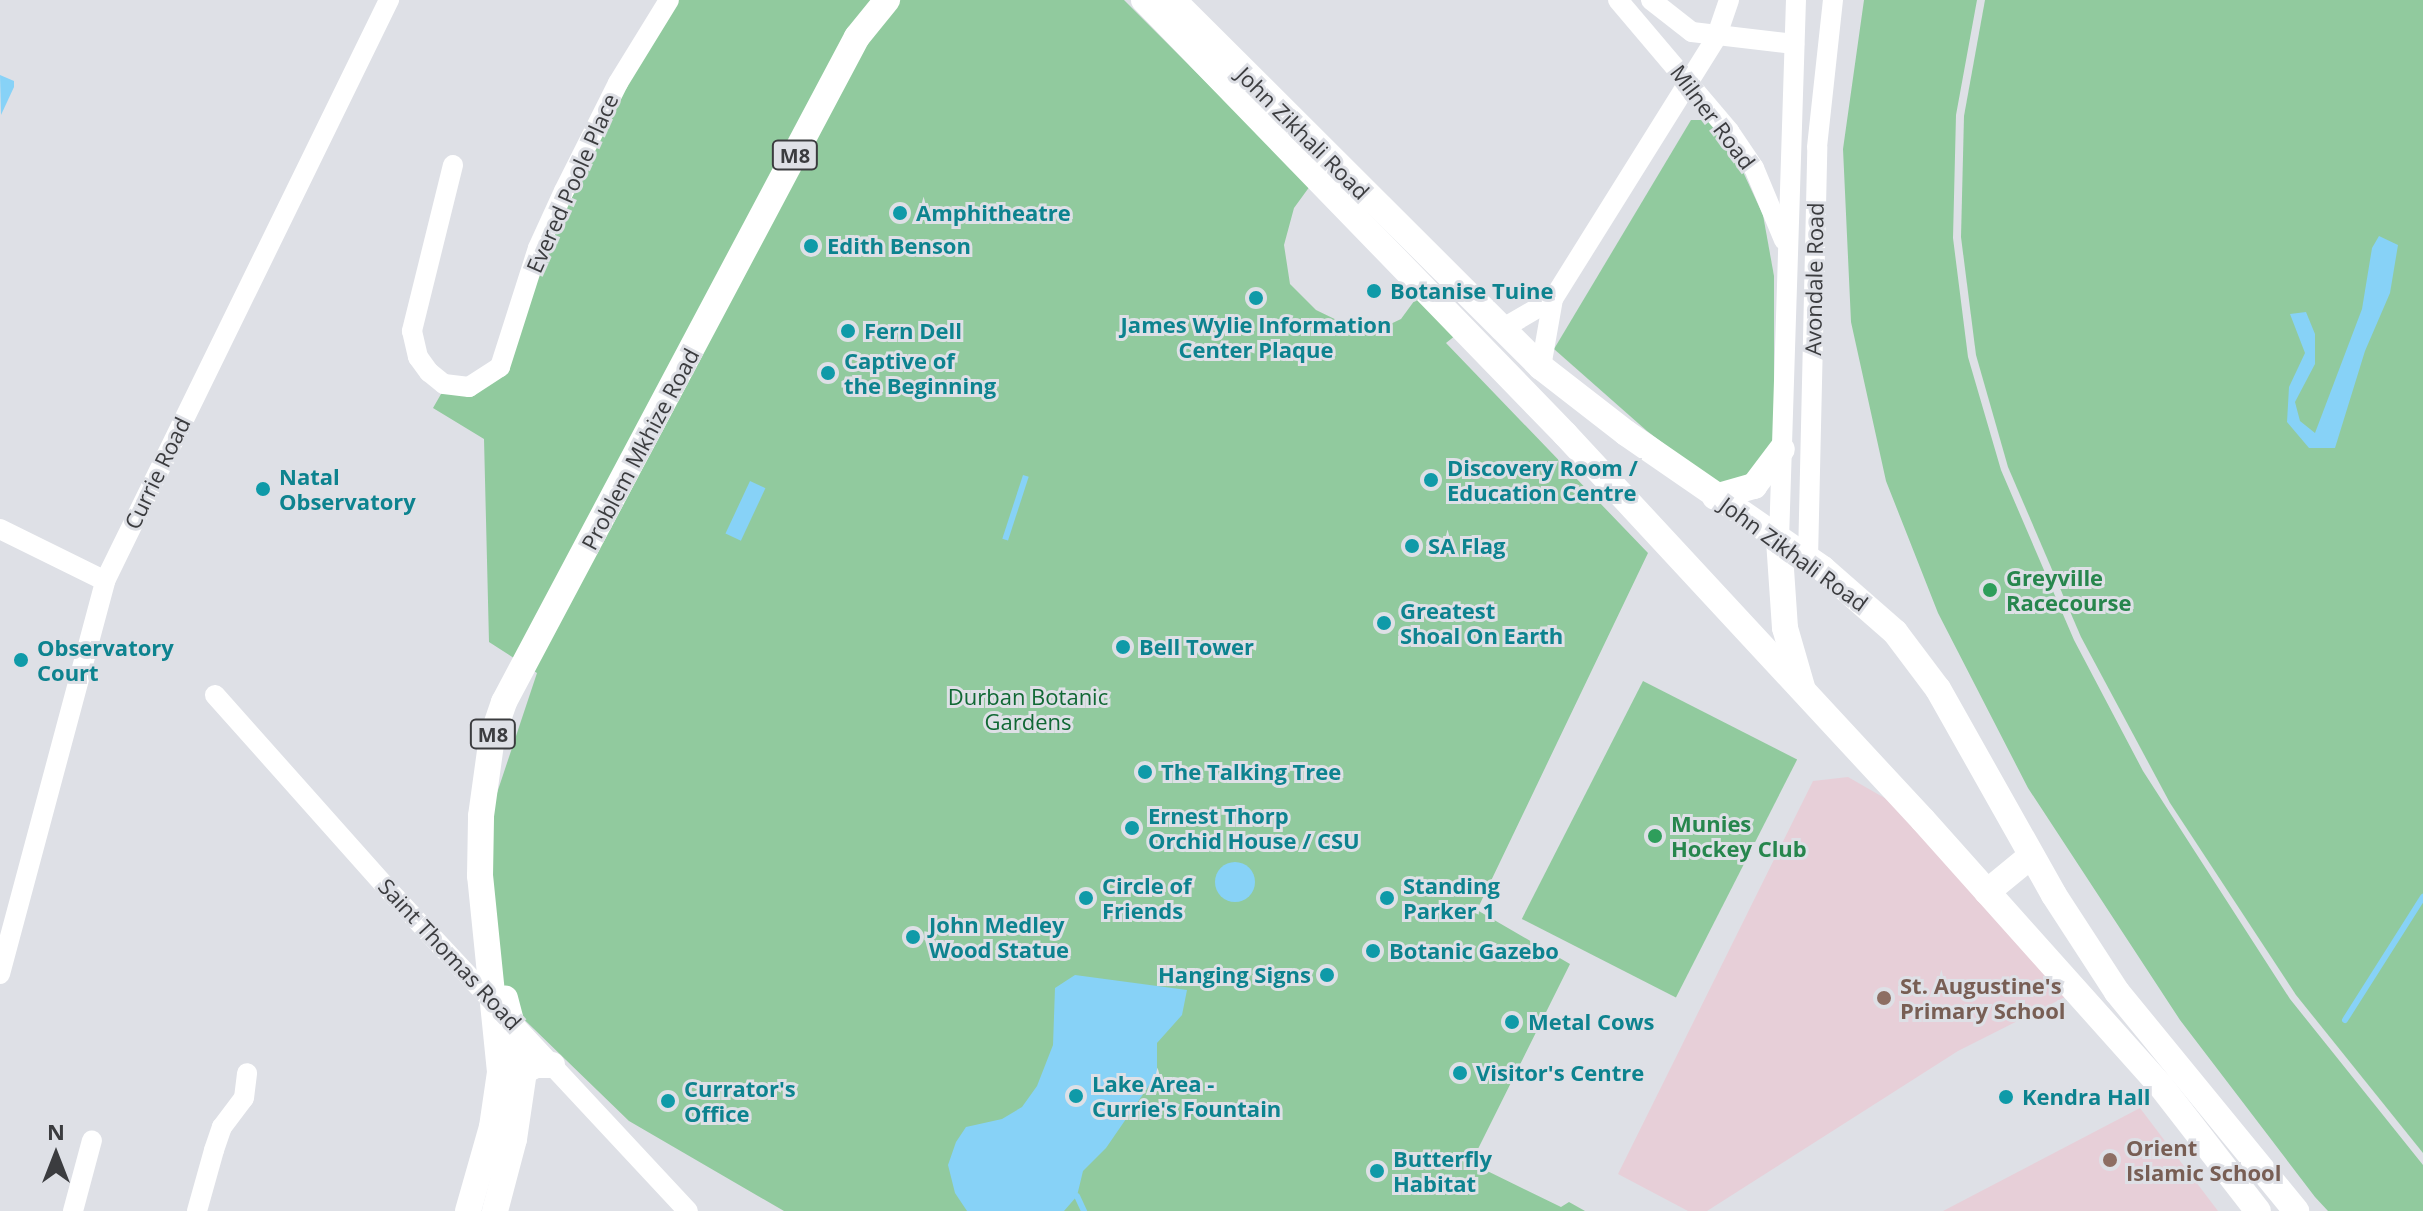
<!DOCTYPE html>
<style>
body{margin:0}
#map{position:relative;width:2423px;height:1211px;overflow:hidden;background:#dee0e6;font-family:"Open Sans",sans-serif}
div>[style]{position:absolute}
.education>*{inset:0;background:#e7cfd8}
.green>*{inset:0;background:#91ca9e;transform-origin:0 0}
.water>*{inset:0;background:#87d2f7;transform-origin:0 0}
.round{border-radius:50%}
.stream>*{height:6px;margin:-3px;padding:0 3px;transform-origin:3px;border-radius:3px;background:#87d2f7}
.minor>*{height:20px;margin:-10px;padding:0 10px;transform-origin:10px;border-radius:10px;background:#fff}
.major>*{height:26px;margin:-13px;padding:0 13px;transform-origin:13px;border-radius:13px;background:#fff}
.dots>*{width:22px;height:22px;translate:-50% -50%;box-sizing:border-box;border:4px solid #dee0e6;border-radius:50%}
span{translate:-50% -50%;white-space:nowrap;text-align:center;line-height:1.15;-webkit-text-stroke:6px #dee0e6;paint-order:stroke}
.shield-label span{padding:2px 6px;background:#dee0e6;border:2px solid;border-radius:6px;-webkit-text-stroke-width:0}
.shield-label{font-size:20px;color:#3b3c3f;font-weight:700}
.street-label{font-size:22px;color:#3b3c3f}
.culture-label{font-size:22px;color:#0d838f;font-weight:700}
.left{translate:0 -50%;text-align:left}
.right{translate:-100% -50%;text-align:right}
.leisure-label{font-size:22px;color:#27864d;font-weight:700}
.park-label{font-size:22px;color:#106834}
.education-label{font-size:22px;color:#785e54;font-weight:700}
.north{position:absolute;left:16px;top:1115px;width:80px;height:80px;-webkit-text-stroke:6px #dee0e6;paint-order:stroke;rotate:0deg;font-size:22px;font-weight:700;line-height:32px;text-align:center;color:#3b3c3f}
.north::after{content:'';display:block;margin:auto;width:28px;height:36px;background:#3b3c3f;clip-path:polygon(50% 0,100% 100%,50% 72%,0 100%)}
</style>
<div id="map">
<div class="education">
<div style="clip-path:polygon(1848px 777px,1923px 820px,2075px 992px,1958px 1051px,1707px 1211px,1688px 1211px,1618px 1174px,1813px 781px)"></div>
<div style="clip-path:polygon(2140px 1108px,2218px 1211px,1943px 1211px)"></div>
</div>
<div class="green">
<div style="clip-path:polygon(673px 0,1124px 0,1310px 186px,1294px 208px,1284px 245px,1290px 284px,1316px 310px,1347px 325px,1380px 329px,1401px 319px,1420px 293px,1456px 335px,1446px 343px,1648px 553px,1477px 910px,1570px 964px,1471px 1163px,1561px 1207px,1569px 1202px,1585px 1211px,784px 1211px,629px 1121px,502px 998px,487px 823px,537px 673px,489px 642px,484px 439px,433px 408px,445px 387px,486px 384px,563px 200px)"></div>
<div style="clip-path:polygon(1864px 0,1977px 0,1956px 115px,1953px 238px,1968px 357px,2001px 470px,2074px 640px,2143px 771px,2290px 999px,2423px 1165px,2423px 1211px,2328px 1211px,2315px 1197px,2180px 1020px,2028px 788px,1938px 613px,1886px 481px,1851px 322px,1843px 149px)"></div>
<div style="clip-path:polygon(1985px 0,2423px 0,2423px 1153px,2296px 995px,2170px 803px,2081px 637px,2008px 467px,1976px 355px,1961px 237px,1964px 116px)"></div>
<div style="clip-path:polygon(1691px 120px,1711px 120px,1732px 148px,1763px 215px,1774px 276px,1774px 447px,1764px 467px,1733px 485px,1714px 482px,1647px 431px,1554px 349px)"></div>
<div style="left:1643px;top:681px;width:173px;height:267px;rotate:27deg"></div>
</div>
<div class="water">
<div style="clip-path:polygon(0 75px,14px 81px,14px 87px,1px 115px)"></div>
<div style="clip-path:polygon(2379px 236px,2398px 245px,2390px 293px,2365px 351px,2335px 448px,2309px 448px,2287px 422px,2289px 387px,2305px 353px,2290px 314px,2306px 312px,2315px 334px,2315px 364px,2295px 402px,2300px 421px,2315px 433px,2362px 309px,2372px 248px)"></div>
<div style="left:1023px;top:475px;width:6px;height:67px;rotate:18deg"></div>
<div style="left:750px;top:481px;width:17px;height:58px;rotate:25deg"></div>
<div class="round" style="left:1215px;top:862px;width:40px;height:40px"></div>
<div style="clip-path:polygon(1075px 975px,1187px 990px,1182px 1015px,1157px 1043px,1157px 1074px,1106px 1148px,1083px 1171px,1077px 1196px,1064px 1211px,967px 1211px,955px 1193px,948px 1165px,956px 1142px,966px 1127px,1002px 1119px,1022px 1107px,1037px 1086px,1053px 1045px,1055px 988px)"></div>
</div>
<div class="stream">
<div style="left:2345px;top:1020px;width:146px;rotate:-57.6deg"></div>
<div style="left:1077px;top:1196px;width:17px;rotate:65deg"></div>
</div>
<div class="minor">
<div style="left:1618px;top:0;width:172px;rotate:49.7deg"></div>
<div style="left:1729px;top:131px;width:45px;rotate:56deg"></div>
<div style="left:1754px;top:168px;width:78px;rotate:67.4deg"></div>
<div style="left:1651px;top:0;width:52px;rotate:38deg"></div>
<div style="left:1692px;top:32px;width:103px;rotate:6.7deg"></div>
<div style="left:453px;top:165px;width:171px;rotate:103.9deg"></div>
<div style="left:412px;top:331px;width:27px;rotate:77deg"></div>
<div style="left:418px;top:357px;width:19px;rotate:54deg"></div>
<div style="left:429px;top:372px;width:19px;rotate:39deg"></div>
<div style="left:444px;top:384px;width:25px;rotate:7deg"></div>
<div style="left:469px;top:387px;width:37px;rotate:-33deg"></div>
<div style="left:500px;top:367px;width:125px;rotate:-72.3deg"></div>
<div style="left:538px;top:248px;width:63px;rotate:-65.5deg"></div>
<div style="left:564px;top:191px;width:121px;rotate:-63.4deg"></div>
<div style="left:618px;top:83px;width:97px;rotate:-58.4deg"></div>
<div style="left:1500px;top:330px;width:61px;rotate:-30.3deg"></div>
<div style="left:1541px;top:367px;width:69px;rotate:-80deg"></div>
<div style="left:1553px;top:299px;width:308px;rotate:-58deg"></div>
<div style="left:1716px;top:38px;width:40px;rotate:-71.1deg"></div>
<div style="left:0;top:529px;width:117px;rotate:26.3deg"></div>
<div style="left:1779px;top:540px;width:540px;rotate:-88.2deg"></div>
<div style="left:1808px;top:559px;width:412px;rotate:-88.7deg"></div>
<div style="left:1817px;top:147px;width:148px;rotate:-83.8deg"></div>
<div style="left:215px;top:695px;width:272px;rotate:48.3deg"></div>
<div style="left:396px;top:898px;width:428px;rotate:47deg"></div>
<div style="left:0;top:974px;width:407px;rotate:-75deg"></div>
<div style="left:105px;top:581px;width:647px;rotate:-63.95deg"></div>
<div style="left:73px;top:1211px;width:73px;rotate:-75deg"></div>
<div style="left:197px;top:1211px;width:63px;rotate:-74.4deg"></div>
<div style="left:214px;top:1150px;width:24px;rotate:-71deg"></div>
<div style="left:222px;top:1127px;width:36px;rotate:-53deg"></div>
<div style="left:244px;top:1098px;width:25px;rotate:-83deg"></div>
</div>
<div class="major">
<div style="left:1144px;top:0;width:605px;rotate:45.87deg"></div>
<div style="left:1565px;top:434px;width:526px;rotate:47.16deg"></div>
<div style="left:1923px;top:820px;width:357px;rotate:48.2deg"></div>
<div style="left:2161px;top:1086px;width:158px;rotate:52.2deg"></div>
<div style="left:1173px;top:0;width:520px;rotate:44.92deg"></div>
<div style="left:1541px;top:367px;width:108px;rotate:37.8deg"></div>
<div style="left:1626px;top:433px;width:239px;rotate:34.6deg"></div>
<div style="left:1823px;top:569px;width:96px;rotate:41.2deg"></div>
<div style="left:1895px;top:632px;width:71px;rotate:53deg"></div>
<div style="left:1938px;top:689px;width:236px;rotate:60.6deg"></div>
<div style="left:2054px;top:895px;width:116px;rotate:57deg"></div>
<div style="left:2117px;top:992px;width:283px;rotate:50.7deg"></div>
<div style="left:1715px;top:497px;width:41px;rotate:-15.8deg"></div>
<div style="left:1754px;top:486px;width:46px;rotate:-52.9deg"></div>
<div style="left:1779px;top:540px;width:88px;rotate:86.1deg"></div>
<div style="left:1785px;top:628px;width:61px;rotate:73.9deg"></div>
<div style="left:1987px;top:892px;width:57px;rotate:-39.3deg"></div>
<div style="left:524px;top:1071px;width:13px;rotate:-27deg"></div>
<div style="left:536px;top:1065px;width:16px"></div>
<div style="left:468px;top:1211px;width:87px;rotate:-74.1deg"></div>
<div style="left:492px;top:1127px;width:56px;rotate:-81.7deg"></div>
<div style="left:500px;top:1072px;width:197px;rotate:-95.8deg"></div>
<div style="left:480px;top:876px;width:60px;rotate:-89deg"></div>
<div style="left:481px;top:816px;width:80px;rotate:-82.1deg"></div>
<div style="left:492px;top:737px;width:37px;rotate:-71deg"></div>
<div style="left:504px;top:702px;width:753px;rotate:-62.04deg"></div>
<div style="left:857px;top:37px;width:48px;rotate:-51deg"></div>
<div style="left:495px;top:1211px;width:74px;rotate:-75.2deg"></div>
<div style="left:514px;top:1139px;width:69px;rotate:-81.6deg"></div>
<div style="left:524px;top:1071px;width:75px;rotate:-104.6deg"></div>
</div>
<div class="dots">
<div style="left:900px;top:213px;background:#0f9aa8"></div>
<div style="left:811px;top:246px;background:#0f9aa8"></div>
<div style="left:1374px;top:291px;background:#0f9aa8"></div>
<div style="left:1256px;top:298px;background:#0f9aa8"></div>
<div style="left:848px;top:331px;background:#0f9aa8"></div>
<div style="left:828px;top:373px;background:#0f9aa8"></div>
<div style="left:1431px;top:480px;background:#0f9aa8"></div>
<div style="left:263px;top:489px;background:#0f9aa8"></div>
<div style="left:1412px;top:546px;background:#0f9aa8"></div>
<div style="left:1990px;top:590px;background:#2e9e5b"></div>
<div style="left:1384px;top:623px;background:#0f9aa8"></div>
<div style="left:1123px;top:647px;background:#0f9aa8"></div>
<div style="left:21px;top:660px;background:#0f9aa8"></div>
<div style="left:1145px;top:772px;background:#0f9aa8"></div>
<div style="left:1132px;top:828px;background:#0f9aa8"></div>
<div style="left:1655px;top:836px;background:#2e9e5b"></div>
<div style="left:1086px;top:898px;background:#0f9aa8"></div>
<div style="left:1387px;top:898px;background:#0f9aa8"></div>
<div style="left:913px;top:937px;background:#0f9aa8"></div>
<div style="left:1373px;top:951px;background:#0f9aa8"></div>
<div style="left:1327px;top:975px;background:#0f9aa8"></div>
<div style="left:1884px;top:998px;background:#8d6e63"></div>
<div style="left:1512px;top:1022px;background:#0f9aa8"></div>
<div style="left:1460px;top:1073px;background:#0f9aa8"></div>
<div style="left:1076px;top:1096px;background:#0f9aa8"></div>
<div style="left:2006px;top:1097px;background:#0f9aa8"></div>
<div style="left:668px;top:1101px;background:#0f9aa8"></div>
<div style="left:2110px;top:1160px;background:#8d6e63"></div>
<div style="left:1377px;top:1171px;background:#0f9aa8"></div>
</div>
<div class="shield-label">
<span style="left:795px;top:155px">M8</span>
<span style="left:493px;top:734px">M8</span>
</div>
<div class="street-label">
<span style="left:1713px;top:117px;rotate:53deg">Milner Road</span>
<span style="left:1303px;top:133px;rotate:45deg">John Zikhali Road</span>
<span style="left:572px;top:183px;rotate:-66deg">Evered Poole Place</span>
<span style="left:1814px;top:279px;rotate:-89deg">Avondale Road</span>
<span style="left:640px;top:449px;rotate:-62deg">Problem Mkhize Road</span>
<span style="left:157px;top:473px;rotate:-64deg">Currie Road</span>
<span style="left:1794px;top:554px;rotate:36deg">John Zikhali Road</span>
<span style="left:450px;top:954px;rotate:47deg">Saint Thomas Road</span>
</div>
<div class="culture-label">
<span class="left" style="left:916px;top:213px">Amphitheatre</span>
<span class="left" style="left:827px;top:246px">Edith Benson</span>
<span class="left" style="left:1390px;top:291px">Botanise Tuine</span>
<span style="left:1256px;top:337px">James Wylie Information<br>Center Plaque</span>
<span class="left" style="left:864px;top:331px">Fern Dell</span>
<span class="left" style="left:844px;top:373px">Captive of<br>the Beginning</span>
<span class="left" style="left:1447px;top:480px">Discovery Room /<br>Education Centre</span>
<span class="left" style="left:279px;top:489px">Natal<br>Observatory</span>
<span class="left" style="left:1428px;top:546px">SA Flag</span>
<span class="left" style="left:1400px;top:623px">Greatest<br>Shoal On Earth</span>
<span class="left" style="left:37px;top:660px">Observatory<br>Court</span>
<span class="left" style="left:1139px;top:647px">Bell Tower</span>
<span class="left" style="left:1161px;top:772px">The Talking Tree</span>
<span class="left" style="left:1148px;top:828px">Ernest Thorp<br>Orchid House / CSU</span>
<span class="left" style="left:1102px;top:898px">Circle of<br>Friends</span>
<span class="left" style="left:1403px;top:898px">Standing<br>Parker 1</span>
<span class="left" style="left:929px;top:937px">John Medley<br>Wood Statue</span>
<span class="left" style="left:1389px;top:951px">Botanic Gazebo</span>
<span class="right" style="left:1311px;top:975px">Hanging Signs</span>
<span class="left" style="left:1528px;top:1022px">Metal Cows</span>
<span class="left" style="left:1476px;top:1073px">Visitor's Centre</span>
<span class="left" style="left:1092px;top:1096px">Lake Area -<br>Currie's Fountain</span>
<span class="left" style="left:684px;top:1101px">Currator's<br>Office</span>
<span class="left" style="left:2022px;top:1097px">Kendra Hall</span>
<span class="left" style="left:1393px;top:1171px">Butterfly<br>Habitat</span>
</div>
<div class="leisure-label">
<span class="left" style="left:2006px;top:590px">Greyville<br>Racecourse</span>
<span class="left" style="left:1671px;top:836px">Munies<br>Hockey Club</span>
</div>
<div class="park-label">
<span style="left:1028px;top:709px">Durban Botanic<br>Gardens</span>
</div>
<div class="education-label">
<span class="left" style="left:1900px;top:998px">St. Augustine's<br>Primary School</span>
<span class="left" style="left:2126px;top:1160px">Orient<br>Islamic School</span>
</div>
<div class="north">N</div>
</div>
